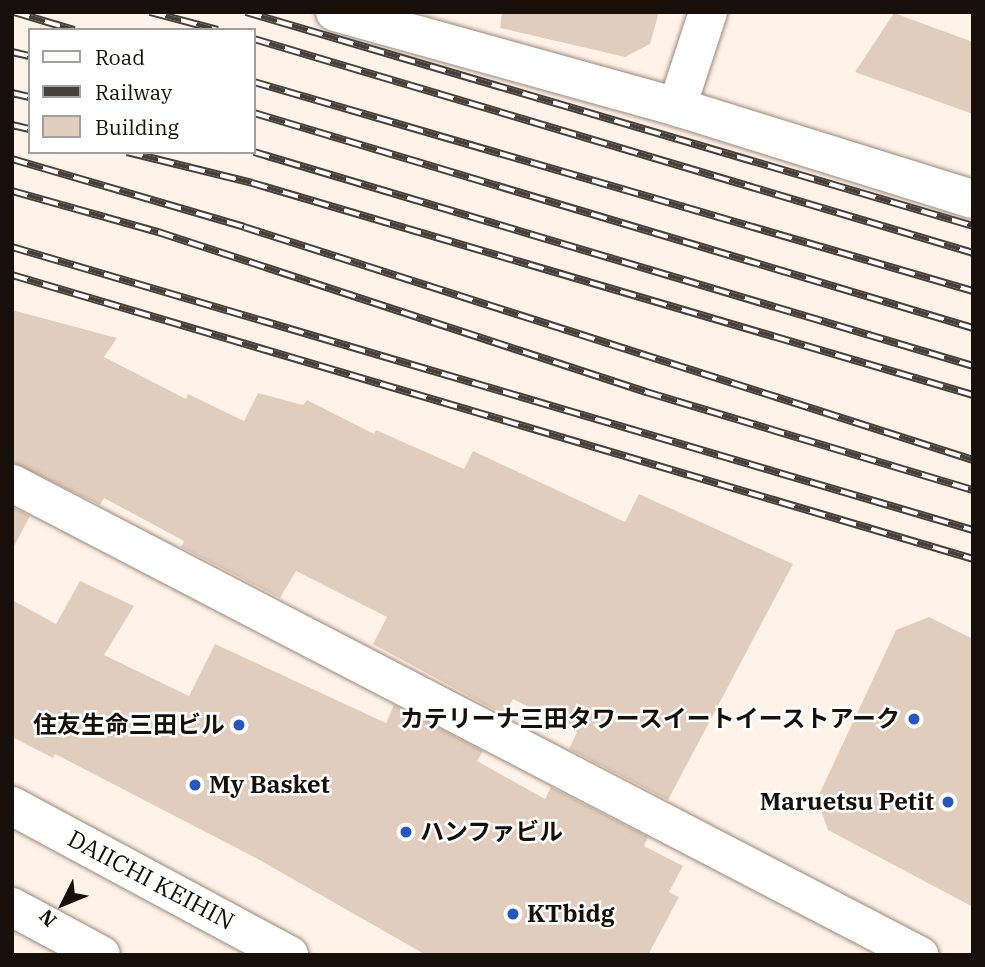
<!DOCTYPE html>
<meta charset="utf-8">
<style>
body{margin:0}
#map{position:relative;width:985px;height:967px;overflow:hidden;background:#fff2e9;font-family:"IBM Plex Serif","Noto Sans JP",serif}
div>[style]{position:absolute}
.building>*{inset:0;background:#e1cdbe}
.roads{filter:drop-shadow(0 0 2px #9a887a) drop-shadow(0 0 2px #9a887a)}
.minor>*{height:37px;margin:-18.5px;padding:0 18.5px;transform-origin:18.5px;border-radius:18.5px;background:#fff}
.tertiary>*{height:38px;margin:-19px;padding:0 19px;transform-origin:19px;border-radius:19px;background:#fff}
.trunk>*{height:38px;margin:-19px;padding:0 19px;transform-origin:19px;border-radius:19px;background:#fff}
.rail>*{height:8px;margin-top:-4px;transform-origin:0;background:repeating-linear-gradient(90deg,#fff 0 16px,#473f39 0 32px);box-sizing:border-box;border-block:2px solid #473f39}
.dots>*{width:19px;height:19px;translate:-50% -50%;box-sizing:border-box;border:4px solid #fff;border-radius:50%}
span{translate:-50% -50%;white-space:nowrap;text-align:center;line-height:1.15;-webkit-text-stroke:5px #fff;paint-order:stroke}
.poi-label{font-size:24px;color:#160f0a;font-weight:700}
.right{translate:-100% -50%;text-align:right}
.left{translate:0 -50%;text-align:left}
.street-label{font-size:24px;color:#160f0a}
.frame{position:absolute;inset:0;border:14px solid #160f0a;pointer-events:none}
.legend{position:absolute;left:28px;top:28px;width:228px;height:126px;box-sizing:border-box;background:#fff;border:2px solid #a29f9d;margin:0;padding:9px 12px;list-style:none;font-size:21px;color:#160f0a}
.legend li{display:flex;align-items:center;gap:14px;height:35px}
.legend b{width:35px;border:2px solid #a29f9d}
.north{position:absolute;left:28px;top:869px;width:70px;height:70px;-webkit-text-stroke:5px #fff;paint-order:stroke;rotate:227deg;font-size:19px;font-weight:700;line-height:28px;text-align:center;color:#160f0a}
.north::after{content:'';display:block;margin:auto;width:24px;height:32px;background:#160f0a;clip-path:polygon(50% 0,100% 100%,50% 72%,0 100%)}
</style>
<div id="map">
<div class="building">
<div style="clip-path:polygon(502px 12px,659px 12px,650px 44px,625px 57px,500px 28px)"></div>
<div style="clip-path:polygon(894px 13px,973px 42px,973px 114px,855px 72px)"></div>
<div style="clip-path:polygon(12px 310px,117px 338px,104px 357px,186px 399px,188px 394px,244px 421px,258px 393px,303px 405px,307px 400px,374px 434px,376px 430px,464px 469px,473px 451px,625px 522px,639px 494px,793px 564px,668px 800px,569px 749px,577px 732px,513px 699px,504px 715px,373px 644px,387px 617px,296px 571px,280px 598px,181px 547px,184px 541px,104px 498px,100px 505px,12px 462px)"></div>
<div style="clip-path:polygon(12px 507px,30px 516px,12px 550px)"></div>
<div style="clip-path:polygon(80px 581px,134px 606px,104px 655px,189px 696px,215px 644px,386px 723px,394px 705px,483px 751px,477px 761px,545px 799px,551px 787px,648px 837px,644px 846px,683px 866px,669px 892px,679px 897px,648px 955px,426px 955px,256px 858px,55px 754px,53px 758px,12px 737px,12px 600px,56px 624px)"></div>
<div style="clip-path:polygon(929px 617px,973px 639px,973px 907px,828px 830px,817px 799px,896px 630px)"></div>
</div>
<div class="roads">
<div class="minor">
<div style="left:12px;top:483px;width:1023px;rotate:27.47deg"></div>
</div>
<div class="tertiary">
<div style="left:335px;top:12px;width:355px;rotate:15.5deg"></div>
<div style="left:677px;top:107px;width:310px;rotate:17.3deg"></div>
<div style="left:677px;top:107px;width:100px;rotate:-71.9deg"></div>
</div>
<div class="trunk">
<div style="left:12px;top:806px;width:315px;rotate:28.3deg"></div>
<div style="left:12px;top:907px;width:101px;rotate:28.3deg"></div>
</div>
</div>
<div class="rail">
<div style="left:14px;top:12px;width:63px;rotate:16.7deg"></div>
<div style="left:150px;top:12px;width:70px;rotate:14.8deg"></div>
<div style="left:246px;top:12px;width:758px;rotate:16.4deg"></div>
<div style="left:254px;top:39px;width:750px;rotate:16.57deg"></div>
<div style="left:12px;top:52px;width:18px;rotate:13deg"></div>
<div style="left:254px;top:82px;width:749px;rotate:16.21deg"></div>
<div style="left:12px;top:93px;width:18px;rotate:13deg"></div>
<div style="left:254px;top:113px;width:750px;rotate:16.65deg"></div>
<div style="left:12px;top:125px;width:18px;rotate:13deg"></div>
<div style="left:127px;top:152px;width:129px;rotate:13.9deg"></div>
<div style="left:252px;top:183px;width:752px;rotate:16.39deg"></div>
<div style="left:254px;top:152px;width:750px;rotate:16.57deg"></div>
<div style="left:12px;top:159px;width:242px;rotate:16.3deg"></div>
<div style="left:244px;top:227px;width:765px;rotate:17.72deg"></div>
<div style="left:12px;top:191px;width:152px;rotate:15.7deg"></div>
<div style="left:158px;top:232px;width:514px;rotate:18.15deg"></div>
<div style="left:646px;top:392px;width:341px;rotate:16.7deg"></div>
<div style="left:12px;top:247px;width:1002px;rotate:16.41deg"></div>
<div style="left:12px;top:275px;width:1002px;rotate:16.46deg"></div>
</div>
<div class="dots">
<div style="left:914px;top:719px;background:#2556c4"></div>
<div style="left:239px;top:725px;background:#2556c4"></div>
<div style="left:195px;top:785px;background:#2556c4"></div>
<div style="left:948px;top:802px;background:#2556c4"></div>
<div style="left:406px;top:832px;background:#2556c4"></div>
<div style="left:513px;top:914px;background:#2556c4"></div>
</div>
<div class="poi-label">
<span class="right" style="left:900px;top:719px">カテリーナ三田タワースイートイーストアーク</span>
<span class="right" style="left:225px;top:725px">住友生命三田ビル</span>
<span class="left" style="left:209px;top:785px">My Basket</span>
<span class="right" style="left:934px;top:802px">Maruetsu Petit</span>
<span class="left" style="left:420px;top:832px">ハンファビル</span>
<span class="left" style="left:527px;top:914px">KTbidg</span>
</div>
<div class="street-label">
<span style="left:151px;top:880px;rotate:28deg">DAIICHI KEIHIN</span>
</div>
<div class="frame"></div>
<ul class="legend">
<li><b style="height:9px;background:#fff"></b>Road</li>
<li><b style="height:9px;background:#473f39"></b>Railway</li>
<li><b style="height:19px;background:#e1cdbe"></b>Building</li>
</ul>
<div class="north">N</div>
</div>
